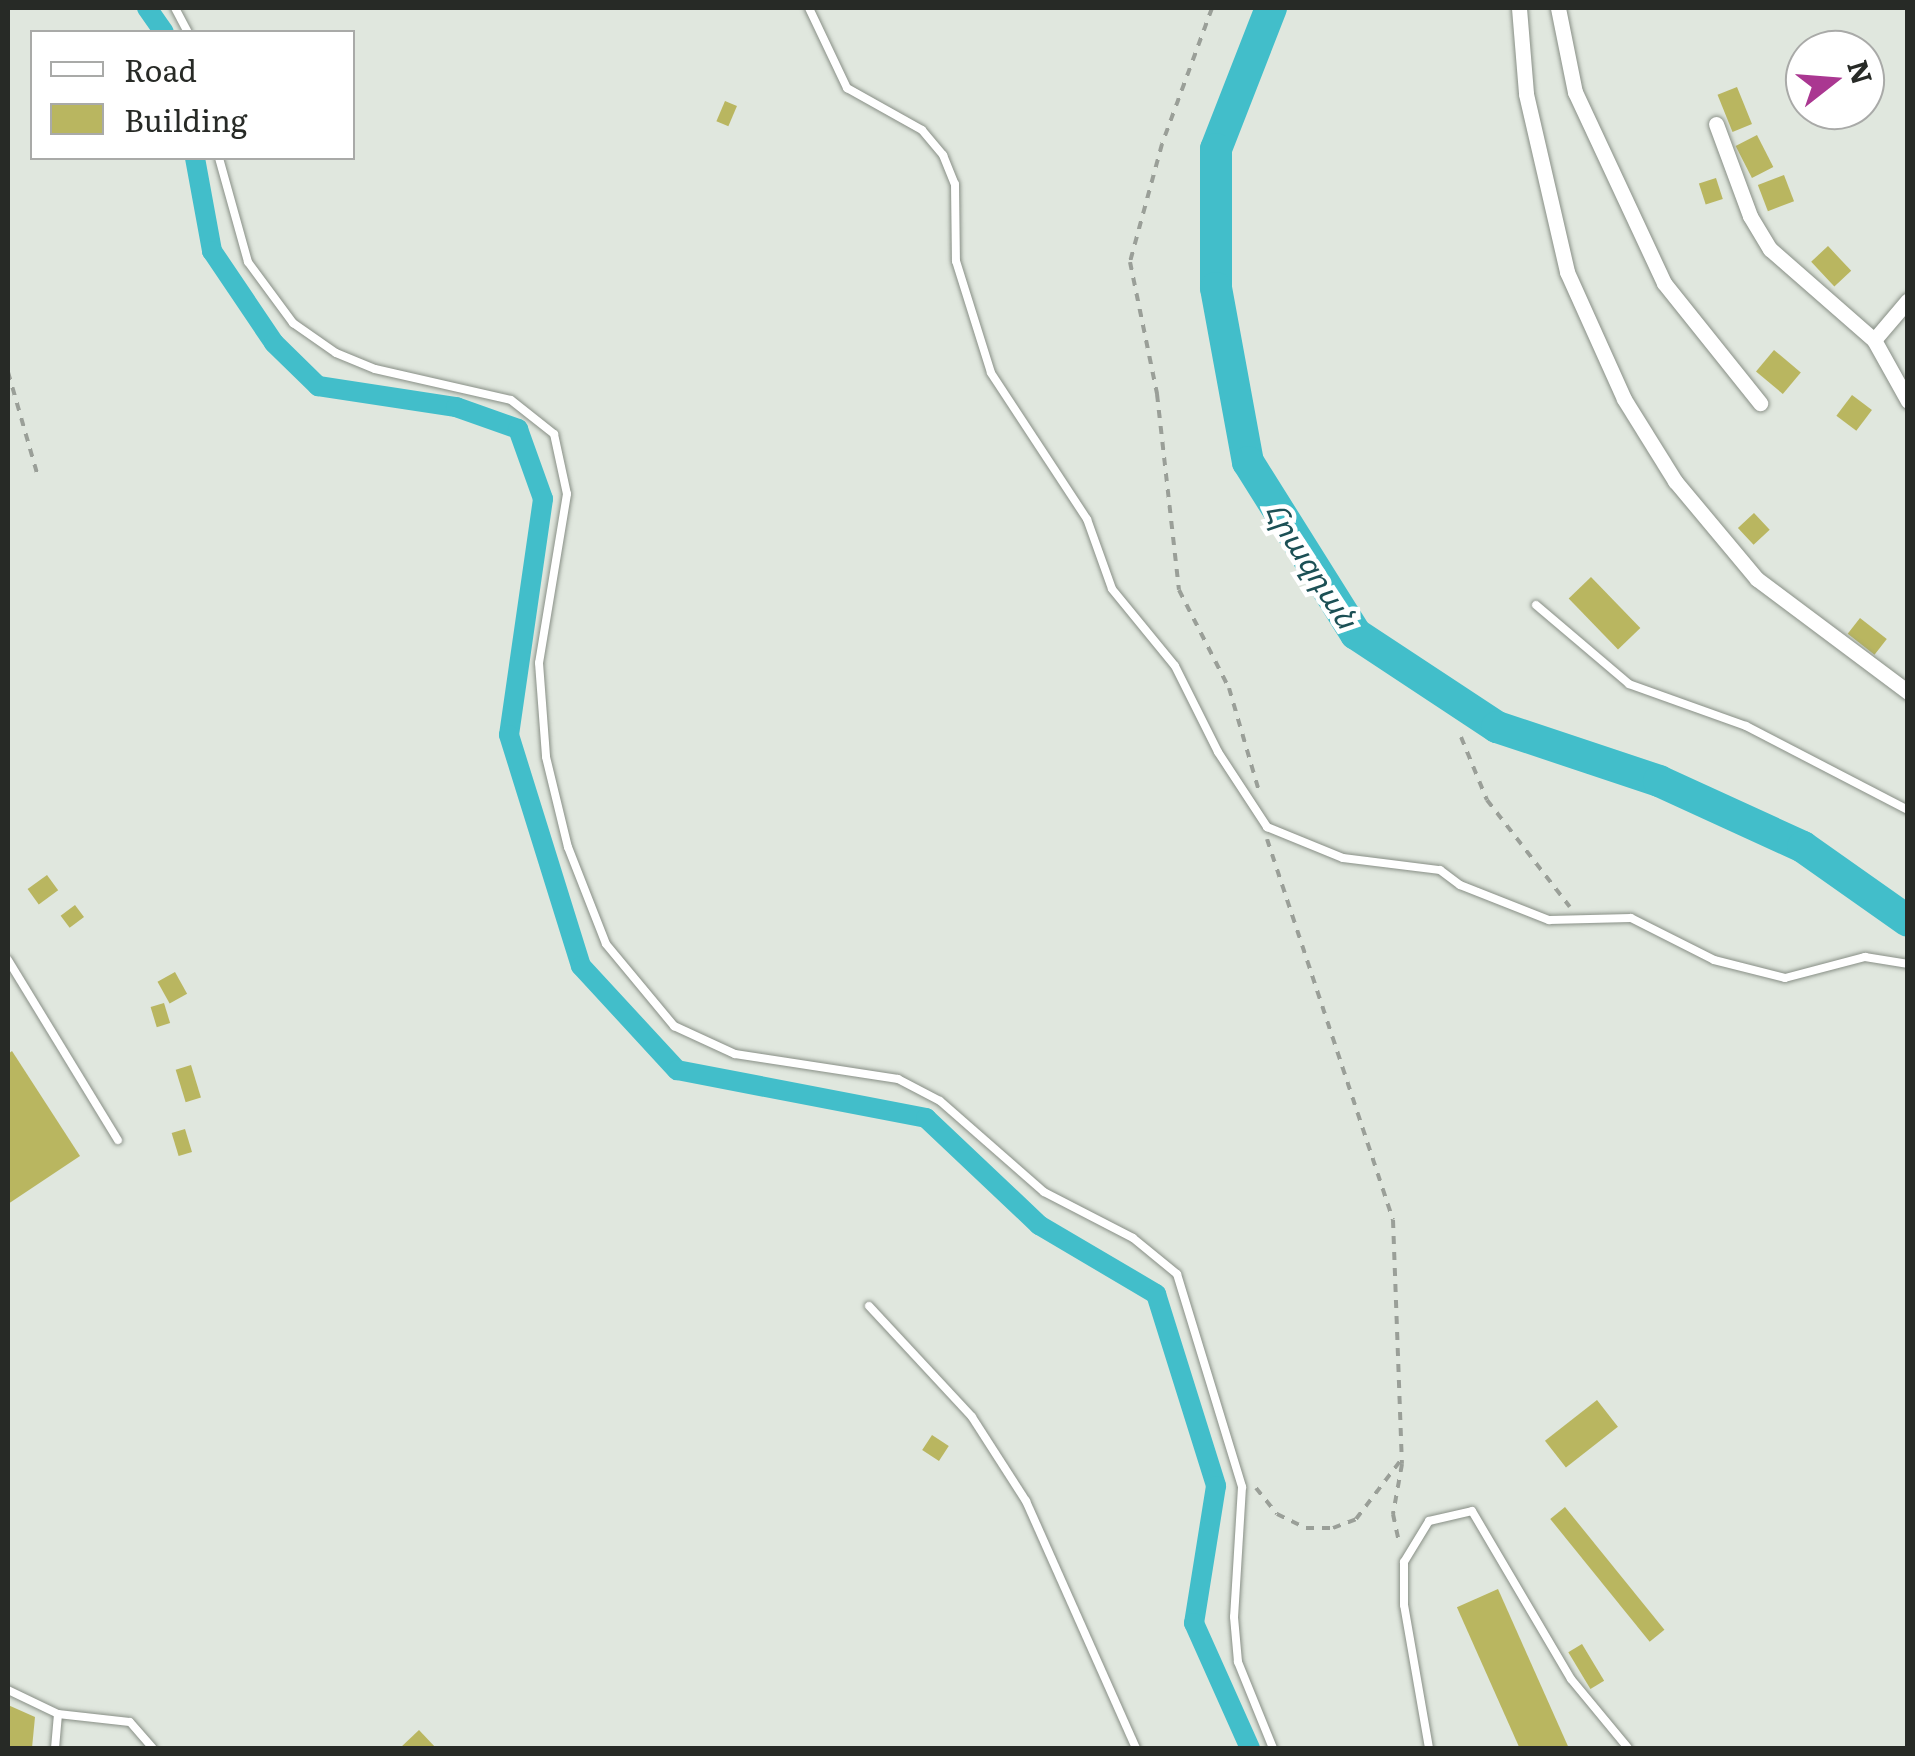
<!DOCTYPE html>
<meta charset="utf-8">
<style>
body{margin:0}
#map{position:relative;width:1915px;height:1756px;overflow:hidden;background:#e0e7de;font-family:Literata,"Noto Sans Armenian",serif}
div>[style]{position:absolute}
.canal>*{height:20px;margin:-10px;padding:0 10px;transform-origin:10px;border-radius:10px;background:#42beca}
.river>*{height:32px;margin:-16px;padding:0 16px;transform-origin:16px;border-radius:16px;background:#42beca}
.building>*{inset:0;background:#b9b660;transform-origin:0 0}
.path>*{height:4px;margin-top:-2px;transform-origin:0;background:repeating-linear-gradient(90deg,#9a9f98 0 8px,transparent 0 16px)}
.roads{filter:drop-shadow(0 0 2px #888f86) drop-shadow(0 0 2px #888f86)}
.service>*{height:8px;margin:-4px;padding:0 4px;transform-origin:4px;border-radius:4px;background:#fff}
.minor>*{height:15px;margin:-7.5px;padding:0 7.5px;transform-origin:7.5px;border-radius:7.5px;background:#fff}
span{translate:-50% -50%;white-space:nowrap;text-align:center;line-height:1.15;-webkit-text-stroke:9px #fff;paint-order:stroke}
.water-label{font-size:30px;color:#1c5055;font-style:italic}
.frame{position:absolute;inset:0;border:10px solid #272a26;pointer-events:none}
.legend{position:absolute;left:30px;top:30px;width:325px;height:130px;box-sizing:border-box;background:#fff;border:2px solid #a9aaa8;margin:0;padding:12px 18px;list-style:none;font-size:30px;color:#272a26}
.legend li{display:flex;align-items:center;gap:20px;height:50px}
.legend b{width:50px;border:2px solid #a9aaa8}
.north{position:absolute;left:1785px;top:30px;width:100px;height:100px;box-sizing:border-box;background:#fff;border:2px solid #a9aaa8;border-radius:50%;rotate:73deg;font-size:28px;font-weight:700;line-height:40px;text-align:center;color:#272a26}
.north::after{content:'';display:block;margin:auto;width:35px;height:45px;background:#aa3791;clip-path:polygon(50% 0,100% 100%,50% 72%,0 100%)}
</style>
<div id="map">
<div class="canal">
<div style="left:147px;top:8px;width:29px;rotate:55deg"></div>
<div style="left:195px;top:158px;width:95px;rotate:79.6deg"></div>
<div style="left:212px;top:251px;width:111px;rotate:56deg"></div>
<div style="left:274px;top:343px;width:62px;rotate:44.3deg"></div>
<div style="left:318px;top:386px;width:140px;rotate:8.7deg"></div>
<div style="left:456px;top:407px;width:66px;rotate:19.5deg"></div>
<div style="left:518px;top:429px;width:74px;rotate:70.3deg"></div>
<div style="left:543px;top:499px;width:238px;rotate:98.2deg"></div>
<div style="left:509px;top:735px;width:242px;rotate:72.7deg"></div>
<div style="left:581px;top:966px;width:142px;rotate:47.3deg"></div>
<div style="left:677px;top:1070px;width:254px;rotate:10.9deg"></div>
<div style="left:926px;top:1118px;width:156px;rotate:43.4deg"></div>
<div style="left:1039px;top:1225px;width:136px;rotate:30.5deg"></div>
<div style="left:1156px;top:1294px;width:201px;rotate:72.6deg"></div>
<div style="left:1216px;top:1486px;width:139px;rotate:99.1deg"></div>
<div style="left:1194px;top:1623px;width:137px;rotate:65.9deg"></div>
</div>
<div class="river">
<div style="left:1271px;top:8px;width:151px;rotate:111.3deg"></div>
<div style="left:1216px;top:149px;width:139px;rotate:90deg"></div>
<div style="left:1216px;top:288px;width:177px;rotate:79.6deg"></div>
<div style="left:1248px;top:462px;width:203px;rotate:57.9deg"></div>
<div style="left:1356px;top:634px;width:169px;rotate:33.4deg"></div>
<div style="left:1497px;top:727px;width:171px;rotate:18.4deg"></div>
<div style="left:1659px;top:781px;width:158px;rotate:24.6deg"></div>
<div style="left:1803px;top:847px;width:128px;rotate:35.2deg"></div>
</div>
<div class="building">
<div style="left:1737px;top:87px;width:40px;height:21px;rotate:68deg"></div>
<div style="left:725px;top:101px;width:13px;height:22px;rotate:23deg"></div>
<div style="left:1757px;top:135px;width:36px;height:24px;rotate:63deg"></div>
<div style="left:1784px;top:175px;width:28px;height:28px;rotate:69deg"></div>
<div style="left:1716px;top:178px;width:22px;height:18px;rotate:72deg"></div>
<div style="left:1828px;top:246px;width:34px;height:23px;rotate:47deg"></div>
<div style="left:1774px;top:350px;width:35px;height:28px;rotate:40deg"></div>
<div style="left:1852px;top:395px;width:25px;height:26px;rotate:37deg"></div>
<div style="left:1754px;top:513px;width:23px;height:22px;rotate:47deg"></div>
<div style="left:1591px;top:577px;width:71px;height:31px;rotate:46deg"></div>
<div style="left:1860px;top:618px;width:34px;height:20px;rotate:38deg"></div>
<div style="left:47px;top:875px;width:19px;height:24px;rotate:54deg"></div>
<div style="left:75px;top:905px;width:15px;height:18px;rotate:53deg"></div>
<div style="left:175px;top:972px;width:25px;height:20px;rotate:61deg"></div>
<div style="left:164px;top:1003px;width:21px;height:14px;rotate:73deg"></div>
<div style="clip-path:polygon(12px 1051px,80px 1156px,8px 1204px,8px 1054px)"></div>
<div style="left:191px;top:1065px;width:34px;height:16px;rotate:73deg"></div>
<div style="left:185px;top:1129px;width:24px;height:14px;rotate:73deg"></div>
<div style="left:1597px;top:1400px;width:34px;height:66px;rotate:52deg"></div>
<div style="left:932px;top:1435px;width:20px;height:18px;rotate:33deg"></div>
<div style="left:1565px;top:1507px;width:158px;height:19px;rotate:51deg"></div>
<div style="left:1498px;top:1589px;width:174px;height:45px;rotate:66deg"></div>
<div style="left:1582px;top:1644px;width:43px;height:16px;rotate:59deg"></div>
<div style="clip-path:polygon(8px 1705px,35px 1717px,32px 1748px,8px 1748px)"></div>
<div style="clip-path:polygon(419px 1730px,436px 1748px,400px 1748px)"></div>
</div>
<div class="path">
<div style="left:1212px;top:8px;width:145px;rotate:110.2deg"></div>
<div style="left:1162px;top:144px;width:122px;rotate:105.2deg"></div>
<div style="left:1130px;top:262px;width:135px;rotate:78.4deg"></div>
<div style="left:1157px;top:394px;width:197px;rotate:83.6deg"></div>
<div style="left:1179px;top:590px;width:110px;rotate:63deg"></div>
<div style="left:1229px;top:688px;width:107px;rotate:73.8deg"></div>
<div style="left:8px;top:372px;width:105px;rotate:74deg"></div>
<div style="left:1461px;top:737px;width:68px;rotate:67.6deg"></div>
<div style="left:1487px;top:800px;width:135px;rotate:52.2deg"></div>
<div style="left:1267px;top:839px;width:401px;rotate:71.7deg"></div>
<div style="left:1393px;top:1220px;width:244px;rotate:87.9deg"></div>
<div style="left:1402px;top:1464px;width:51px;rotate:100.2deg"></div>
<div style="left:1393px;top:1514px;width:29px;rotate:78deg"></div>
<div style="left:1256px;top:1488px;width:33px;rotate:51deg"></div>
<div style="left:1277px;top:1514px;width:32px;rotate:26deg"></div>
<div style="left:1306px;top:1528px;width:27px"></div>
<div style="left:1333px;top:1528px;width:25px;rotate:-21deg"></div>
<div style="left:1356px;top:1519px;width:74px;rotate:-52.7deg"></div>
</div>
<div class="roads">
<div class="service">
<div style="left:175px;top:8px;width:27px;rotate:62deg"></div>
<div style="left:809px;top:8px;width:89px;rotate:64.6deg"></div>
<div style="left:847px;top:88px;width:86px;rotate:29.2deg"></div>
<div style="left:922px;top:130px;width:33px;rotate:50deg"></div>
<div style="left:943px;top:155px;width:31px;rotate:68deg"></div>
<div style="left:955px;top:184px;width:77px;rotate:89.3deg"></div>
<div style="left:956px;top:261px;width:117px;rotate:72.6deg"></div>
<div style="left:991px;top:373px;width:175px;rotate:56.7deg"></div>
<div style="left:1087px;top:519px;width:74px;rotate:70.3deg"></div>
<div style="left:1112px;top:589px;width:99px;rotate:50.7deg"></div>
<div style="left:1175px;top:666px;width:96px;rotate:63.4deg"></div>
<div style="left:1218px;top:752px;width:90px;rotate:56.8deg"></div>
<div style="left:1267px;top:827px;width:82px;rotate:22.2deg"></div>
<div style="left:1343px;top:858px;width:98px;rotate:7.1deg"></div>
<div style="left:1440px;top:870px;width:25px;rotate:37deg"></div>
<div style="left:1460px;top:885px;width:96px;rotate:21.5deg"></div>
<div style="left:1549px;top:920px;width:82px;rotate:-1.4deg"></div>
<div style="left:1631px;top:918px;width:93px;rotate:26.8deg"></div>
<div style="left:1714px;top:960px;width:73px;rotate:14.2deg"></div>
<div style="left:1785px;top:978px;width:83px;rotate:-14.7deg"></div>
<div style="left:1865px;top:957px;width:44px;rotate:9.2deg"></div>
<div style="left:219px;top:158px;width:108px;rotate:74.4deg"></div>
<div style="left:248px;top:262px;width:76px;rotate:53.6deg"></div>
<div style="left:293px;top:323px;width:52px;rotate:34.9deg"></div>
<div style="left:336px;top:353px;width:42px;rotate:22.3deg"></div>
<div style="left:375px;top:369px;width:139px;rotate:12.8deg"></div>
<div style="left:511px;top:400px;width:55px;rotate:38.3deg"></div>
<div style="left:554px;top:434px;width:61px;rotate:77.8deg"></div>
<div style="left:567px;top:494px;width:171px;rotate:99.4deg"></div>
<div style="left:539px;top:663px;width:94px;rotate:85.7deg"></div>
<div style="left:546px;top:757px;width:93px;rotate:76.3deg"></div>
<div style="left:568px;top:847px;width:104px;rotate:68.6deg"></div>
<div style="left:606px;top:944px;width:107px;rotate:50.3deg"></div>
<div style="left:674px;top:1026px;width:67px;rotate:24.7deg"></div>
<div style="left:735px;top:1054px;width:165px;rotate:8.7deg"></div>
<div style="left:898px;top:1079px;width:47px;rotate:27.6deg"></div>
<div style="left:940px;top:1101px;width:138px;rotate:41.2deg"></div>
<div style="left:1044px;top:1192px;width:100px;rotate:27.3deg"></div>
<div style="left:1133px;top:1238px;width:57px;rotate:39.3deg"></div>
<div style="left:1177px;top:1274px;width:223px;rotate:73deg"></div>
<div style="left:1242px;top:1487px;width:130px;rotate:93.5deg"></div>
<div style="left:1234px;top:1617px;width:45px;rotate:84.9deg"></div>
<div style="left:1238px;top:1662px;width:93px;rotate:67.9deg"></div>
<div style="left:1536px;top:605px;width:122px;rotate:40.3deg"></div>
<div style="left:1629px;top:684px;width:124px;rotate:19.7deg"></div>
<div style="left:1746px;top:726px;width:182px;rotate:27.4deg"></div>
<div style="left:8px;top:960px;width:211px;rotate:58.6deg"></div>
<div style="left:869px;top:1306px;width:151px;rotate:47.1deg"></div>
<div style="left:972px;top:1417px;width:100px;rotate:57.3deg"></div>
<div style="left:1026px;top:1501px;width:270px;rotate:66deg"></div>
<div style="left:8px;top:1690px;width:55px;rotate:25.6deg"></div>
<div style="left:58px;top:1714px;width:34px;rotate:95deg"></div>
<div style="left:58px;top:1714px;width:72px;rotate:6.3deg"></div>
<div style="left:130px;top:1722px;width:35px;rotate:49deg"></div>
<div style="left:1429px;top:1748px;width:145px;rotate:-99.9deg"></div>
<div style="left:1404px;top:1605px;width:43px;rotate:-90deg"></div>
<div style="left:1404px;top:1562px;width:48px;rotate:-58.6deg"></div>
<div style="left:1429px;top:1521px;width:44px;rotate:-13.1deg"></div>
<div style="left:1472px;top:1511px;width:195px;rotate:59.5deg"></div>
<div style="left:1571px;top:1679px;width:89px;rotate:50.4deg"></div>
</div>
<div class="minor">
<div style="left:1519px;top:8px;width:86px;rotate:85.3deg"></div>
<div style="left:1526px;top:94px;width:183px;rotate:77deg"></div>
<div style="left:1567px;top:272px;width:139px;rotate:65.8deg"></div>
<div style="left:1624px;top:399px;width:97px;rotate:58.1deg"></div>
<div style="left:1675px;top:481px;width:128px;rotate:50.1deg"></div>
<div style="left:1757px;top:579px;width:189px;rotate:36.8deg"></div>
<div style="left:1558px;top:8px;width:86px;rotate:78.6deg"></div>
<div style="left:1575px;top:92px;width:211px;rotate:65deg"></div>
<div style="left:1664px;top:283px;width:154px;rotate:51.3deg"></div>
<div style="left:1716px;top:124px;width:98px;rotate:69.7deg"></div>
<div style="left:1750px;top:216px;width:39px;rotate:59deg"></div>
<div style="left:1770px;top:249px;width:138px;rotate:41.2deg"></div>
<div style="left:1874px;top:340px;width:70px;rotate:60.9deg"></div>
<div style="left:1874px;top:340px;width:52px;rotate:-49.6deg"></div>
</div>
</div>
<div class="water-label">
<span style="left:1313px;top:564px;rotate:57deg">Հրազդան</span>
</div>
<div class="frame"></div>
<ul class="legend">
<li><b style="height:12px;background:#fff"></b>Road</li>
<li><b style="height:28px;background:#b9b660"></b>Building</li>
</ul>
<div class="north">N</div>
</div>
